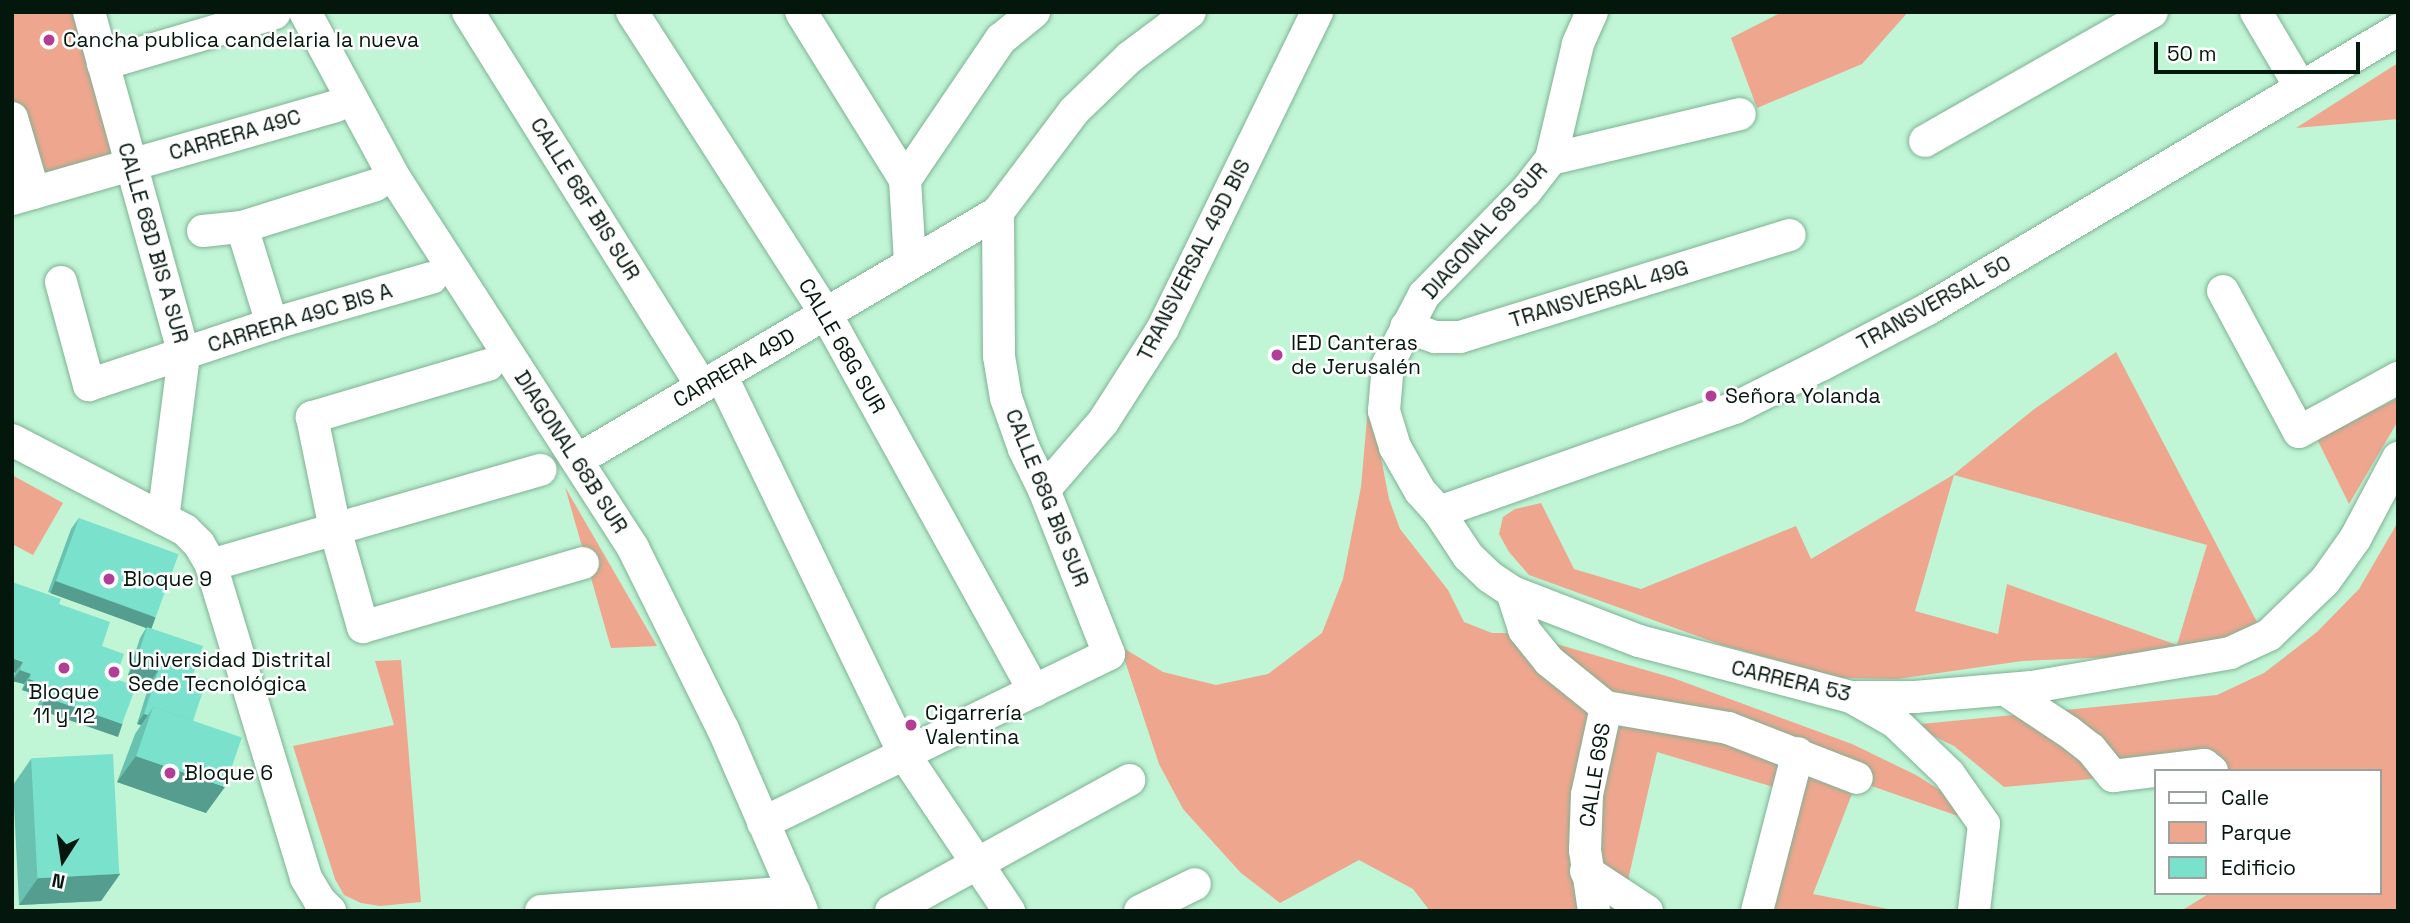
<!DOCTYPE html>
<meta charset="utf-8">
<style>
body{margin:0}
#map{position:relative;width:2410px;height:923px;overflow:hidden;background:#c0f5d5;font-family:"Space Grotesk",sans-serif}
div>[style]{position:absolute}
.green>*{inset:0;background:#efa68f}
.roads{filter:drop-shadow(0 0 2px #7fb194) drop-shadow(0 0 2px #7fb194)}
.minor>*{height:32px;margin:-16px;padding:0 16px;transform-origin:16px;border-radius:16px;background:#fff}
.wall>*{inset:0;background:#68c2af}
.shaded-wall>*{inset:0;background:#559e8f;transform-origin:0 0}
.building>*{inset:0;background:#79e1cc;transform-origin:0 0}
.dots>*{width:19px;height:19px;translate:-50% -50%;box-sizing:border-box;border:4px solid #fff;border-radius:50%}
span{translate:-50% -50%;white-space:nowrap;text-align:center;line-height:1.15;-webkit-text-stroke:5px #fff;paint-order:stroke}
.poi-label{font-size:21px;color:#04170d}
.left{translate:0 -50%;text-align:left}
.street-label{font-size:21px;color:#04170d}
.frame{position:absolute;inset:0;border:14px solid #04170d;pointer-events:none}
.legend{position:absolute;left:2154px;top:769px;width:228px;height:126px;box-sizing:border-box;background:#fff;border:2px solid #9ba29e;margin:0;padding:9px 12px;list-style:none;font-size:21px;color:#04170d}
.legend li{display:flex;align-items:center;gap:14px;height:35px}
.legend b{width:35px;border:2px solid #9ba29e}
.north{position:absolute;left:28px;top:825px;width:70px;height:70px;-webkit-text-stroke:5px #fff;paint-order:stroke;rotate:192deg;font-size:19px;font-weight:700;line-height:28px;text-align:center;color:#04170d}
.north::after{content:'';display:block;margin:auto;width:24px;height:32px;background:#04170d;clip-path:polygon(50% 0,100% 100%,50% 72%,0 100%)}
.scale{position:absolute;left:2154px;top:42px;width:206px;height:32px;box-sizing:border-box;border:4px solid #04170d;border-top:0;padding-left:9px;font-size:21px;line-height:24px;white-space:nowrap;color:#04170d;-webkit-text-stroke:5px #fff;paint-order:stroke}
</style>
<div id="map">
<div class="green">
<div style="clip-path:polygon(12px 12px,83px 12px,125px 162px,38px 186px,12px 94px)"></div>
<div style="clip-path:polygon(1782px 12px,1908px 12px,1862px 64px,1757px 108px,1731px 38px)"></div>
<div style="clip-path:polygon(2398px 63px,2398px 119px,2296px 128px)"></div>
<div style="clip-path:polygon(evenodd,2116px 352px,2258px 624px,2211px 644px,2166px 655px,2022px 661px,1897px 679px,1841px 678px,1722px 645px,1529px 575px,1509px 552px,1499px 534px,1503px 517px,1515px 509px,1541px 503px,1574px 569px,1641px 589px,1796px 526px,1811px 559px,1953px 475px,2033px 410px,2116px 352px,1954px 475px,2207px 545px,2177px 645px,2007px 584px,1998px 634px,1915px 611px,1954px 475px)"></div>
<div style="clip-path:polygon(1369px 396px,1389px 499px,1400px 529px,1448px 590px,1464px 622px,1492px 633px,1519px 633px,1673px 678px,1852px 744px,1916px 775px,1943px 792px,1961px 817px,1857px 781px,1813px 894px,1898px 911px,1754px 911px,1783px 790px,1657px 752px,1621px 911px,1430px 911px,1413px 889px,1359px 860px,1280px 903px,1241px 873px,1183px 809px,1159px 764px,1120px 646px,1163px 672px,1216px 685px,1268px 674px,1322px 633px,1343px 579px,1361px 487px)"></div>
<div style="clip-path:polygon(2398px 398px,2398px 421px,2349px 504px,2317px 439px)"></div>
<div style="clip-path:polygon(12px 475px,63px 503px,33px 555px,12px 544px)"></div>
<div style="clip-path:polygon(565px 487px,657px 646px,611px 648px)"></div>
<div style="clip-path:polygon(2398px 522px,2398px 911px,2181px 911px,2210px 893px,2380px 893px,2380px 771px,2156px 773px,2004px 787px,1954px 746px,1911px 725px,2217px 695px,2264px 673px,2317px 632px,2359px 589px)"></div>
<div style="clip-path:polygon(401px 660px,421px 902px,380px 906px,361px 903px,344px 895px,335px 879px,293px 746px,394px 725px,375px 661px)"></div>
</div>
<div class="roads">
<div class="minor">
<div style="left:89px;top:12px;width:356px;rotate:74.5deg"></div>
<div style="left:184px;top:355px;width:165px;rotate:97.3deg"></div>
<div style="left:305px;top:12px;width:191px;rotate:61.6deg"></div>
<div style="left:396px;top:180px;width:438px;rotate:57.2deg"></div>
<div style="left:633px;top:548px;width:202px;rotate:63.6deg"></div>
<div style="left:723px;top:729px;width:198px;rotate:66.5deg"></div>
<div style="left:468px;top:12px;width:441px;rotate:58deg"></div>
<div style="left:632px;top:12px;width:359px;rotate:57.3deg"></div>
<div style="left:826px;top:314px;width:431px;rotate:61.1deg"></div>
<div style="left:801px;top:12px;width:198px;rotate:58.2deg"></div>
<div style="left:905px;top:180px;width:82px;rotate:86.5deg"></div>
<div style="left:1592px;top:12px;width:35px;rotate:114deg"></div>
<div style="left:1578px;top:44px;width:118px;rotate:103.2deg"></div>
<div style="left:1551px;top:159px;width:41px;rotate:128deg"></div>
<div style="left:1526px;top:191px;width:146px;rotate:134.4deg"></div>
<div style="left:1424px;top:295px;width:78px;rotate:117.6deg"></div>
<div style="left:1388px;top:364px;width:47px;rotate:94.9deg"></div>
<div style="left:1384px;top:411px;width:38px;rotate:73deg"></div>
<div style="left:1395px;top:447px;width:51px;rotate:60.4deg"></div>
<div style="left:1420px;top:491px;width:28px;rotate:48deg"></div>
<div style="left:1439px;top:512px;width:53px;rotate:56.6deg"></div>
<div style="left:1468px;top:556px;width:30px;rotate:44deg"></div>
<div style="left:1490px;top:577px;width:27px;rotate:34deg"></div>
<div style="left:1512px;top:592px;width:136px;rotate:21.1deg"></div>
<div style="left:1639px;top:641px;width:219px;rotate:14.8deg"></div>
<div style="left:1851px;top:697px;width:64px"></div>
<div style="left:1915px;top:697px;width:117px;rotate:-4.9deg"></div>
<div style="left:2032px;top:687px;width:201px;rotate:-9.7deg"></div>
<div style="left:2230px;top:653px;width:43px;rotate:-24.8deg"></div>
<div style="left:2269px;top:635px;width:78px;rotate:-44deg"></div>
<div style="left:2325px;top:581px;width:52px;rotate:-54.5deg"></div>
<div style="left:2355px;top:539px;width:92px;rotate:-62deg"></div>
<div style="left:2256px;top:12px;width:88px;rotate:59.4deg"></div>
<div style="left:103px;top:64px;width:179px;rotate:-16.5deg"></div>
<div style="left:12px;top:118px;width:78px;rotate:73.7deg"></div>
<div style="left:1925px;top:141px;width:261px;rotate:-29.6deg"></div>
<div style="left:1551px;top:159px;width:194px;rotate:-13.4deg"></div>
<div style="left:905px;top:180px;width:171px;rotate:-55.8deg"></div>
<div style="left:1001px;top:39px;width:43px;rotate:-39.3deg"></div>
<div style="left:12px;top:199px;width:337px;rotate:-16deg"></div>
<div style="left:242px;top:227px;width:102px;rotate:72.8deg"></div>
<div style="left:203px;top:231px;width:39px;rotate:-6deg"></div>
<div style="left:242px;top:227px;width:140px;rotate:-17.4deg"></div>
<div style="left:61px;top:282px;width:107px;rotate:74.8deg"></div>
<div style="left:89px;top:385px;width:193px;rotate:-18.4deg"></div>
<div style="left:272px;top:324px;width:166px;rotate:-16.1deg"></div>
<div style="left:2223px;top:291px;width:160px;rotate:61.7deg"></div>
<div style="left:2299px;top:432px;width:113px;rotate:-28.6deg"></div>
<div style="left:1406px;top:327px;width:31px;rotate:19deg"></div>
<div style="left:1435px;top:337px;width:25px"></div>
<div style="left:1460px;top:337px;width:345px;rotate:-17.2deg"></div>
<div style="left:488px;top:365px;width:184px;rotate:163.5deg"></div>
<div style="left:312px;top:417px;width:114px;rotate:78.4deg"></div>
<div style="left:335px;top:529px;width:102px;rotate:74.1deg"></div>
<div style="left:363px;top:627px;width:229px;rotate:-16.2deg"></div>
<div style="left:721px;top:375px;width:421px;rotate:64.2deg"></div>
<div style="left:904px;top:754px;width:189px;rotate:56.2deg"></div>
<div style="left:12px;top:440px;width:195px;rotate:27.5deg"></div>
<div style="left:185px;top:530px;width:20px;rotate:45deg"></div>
<div style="left:199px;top:544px;width:24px;rotate:60deg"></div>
<div style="left:211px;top:565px;width:327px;rotate:73.1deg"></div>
<div style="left:306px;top:878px;width:26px;rotate:59deg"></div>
<div style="left:319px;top:900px;width:16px;rotate:45deg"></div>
<div style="left:579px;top:459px;width:486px;rotate:-30.5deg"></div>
<div style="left:998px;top:212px;width:126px;rotate:-53deg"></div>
<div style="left:1074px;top:111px;width:78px;rotate:-44deg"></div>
<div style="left:1130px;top:57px;width:75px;rotate:-36.9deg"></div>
<div style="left:1044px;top:490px;width:90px;rotate:-49.1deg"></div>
<div style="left:1103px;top:422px;width:112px;rotate:-57.4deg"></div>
<div style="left:1163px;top:328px;width:352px;rotate:-64deg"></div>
<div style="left:1439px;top:512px;width:314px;rotate:-19.4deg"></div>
<div style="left:1735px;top:408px;width:96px;rotate:-26.6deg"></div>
<div style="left:1821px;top:365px;width:121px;rotate:-27.6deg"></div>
<div style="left:1928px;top:309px;width:547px;rotate:-30.69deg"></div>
<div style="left:211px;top:565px;width:343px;rotate:-16.1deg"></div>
<div style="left:1512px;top:592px;width:40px;rotate:72deg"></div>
<div style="left:1524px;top:630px;width:40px;rotate:51deg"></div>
<div style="left:1549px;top:661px;width:73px;rotate:38.9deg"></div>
<div style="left:1606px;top:707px;width:90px;rotate:102.2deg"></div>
<div style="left:1587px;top:795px;width:55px;rotate:92.1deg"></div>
<div style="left:1585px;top:850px;width:62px;rotate:81.6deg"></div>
<div style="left:2007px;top:691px;width:74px;rotate:33.5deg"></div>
<div style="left:2069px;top:732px;width:28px;rotate:38deg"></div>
<div style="left:2091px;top:749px;width:35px;rotate:51deg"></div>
<div style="left:2113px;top:776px;width:92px;rotate:-6.9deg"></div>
<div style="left:2204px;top:765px;width:10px;rotate:37deg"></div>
<div style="left:1853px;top:698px;width:48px;rotate:29.7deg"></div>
<div style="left:1895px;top:722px;width:75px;rotate:43.9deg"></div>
<div style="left:1949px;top:774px;width:61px;rotate:55deg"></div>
<div style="left:1984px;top:824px;width:88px;rotate:96.6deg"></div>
<div style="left:1606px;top:707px;width:124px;rotate:9.8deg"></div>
<div style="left:1728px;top:728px;width:138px;rotate:21.2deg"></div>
<div style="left:763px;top:823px;width:385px;rotate:-26deg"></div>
<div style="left:1109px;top:654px;width:176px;rotate:-111.6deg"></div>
<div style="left:1044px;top:490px;width:46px;rotate:-116deg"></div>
<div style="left:1024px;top:449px;width:54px;rotate:-109.4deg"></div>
<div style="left:1006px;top:398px;width:43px;rotate:-99.5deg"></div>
<div style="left:999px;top:356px;width:144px;rotate:-90.4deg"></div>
<div style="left:1586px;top:871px;width:73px;rotate:33.3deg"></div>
<div style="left:541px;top:911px;width:254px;rotate:-4.3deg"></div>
<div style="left:891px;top:911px;width:272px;rotate:-28.8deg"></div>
<div style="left:1140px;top:911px;width:61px;rotate:-26.1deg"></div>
<div style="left:1757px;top:911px;width:163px;rotate:-75.5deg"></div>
</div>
</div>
<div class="wall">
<div style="clip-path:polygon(79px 518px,155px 618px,148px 628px,193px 675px,193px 721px,206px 813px,117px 782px,135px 734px,141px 725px,137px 724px,150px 682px,128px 675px,140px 638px,146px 628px,48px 592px,71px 529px)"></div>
<div style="clip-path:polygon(59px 604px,102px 646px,115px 679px,115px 735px,37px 708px,41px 696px,22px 690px,24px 684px,12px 681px,15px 673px)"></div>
<div style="clip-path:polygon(31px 759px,120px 874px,101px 901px,19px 905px,13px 785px)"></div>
</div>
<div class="shaded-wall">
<div style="left:55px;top:581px;width:107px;height:13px;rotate:20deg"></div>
<div style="clip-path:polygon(12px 658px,23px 662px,15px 673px,12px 672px)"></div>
<div style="clip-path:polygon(135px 664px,158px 671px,150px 682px,128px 675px)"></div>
<div style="clip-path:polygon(20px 670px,31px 674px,24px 684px,12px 681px)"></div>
<div style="clip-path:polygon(29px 679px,49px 686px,41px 696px,22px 690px)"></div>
<div style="left:45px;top:697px;width:82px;height:14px;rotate:19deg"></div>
<div style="clip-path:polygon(144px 714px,148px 715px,141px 725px,137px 724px)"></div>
<div style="clip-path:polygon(136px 756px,225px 787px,206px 813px,117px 782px)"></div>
<div style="clip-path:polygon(120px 874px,101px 901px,19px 905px,38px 878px)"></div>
</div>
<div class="building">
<div style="left:79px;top:518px;width:106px;height:67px;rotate:20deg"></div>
<div style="clip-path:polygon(12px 582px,61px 599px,59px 604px,110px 622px,102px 646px,124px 654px,115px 679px,136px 686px,122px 724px,45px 697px,49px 686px,29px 679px,31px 674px,20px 670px,23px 662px,12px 658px)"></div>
<div style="clip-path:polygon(147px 627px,203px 646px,193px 675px,207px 679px,193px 721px,153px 707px,148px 715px,144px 714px,158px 671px,135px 664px)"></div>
<div style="left:153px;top:707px;width:94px;height:52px;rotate:19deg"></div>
<div style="left:113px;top:754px;width:120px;height:82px;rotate:87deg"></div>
</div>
<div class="dots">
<div style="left:49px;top:40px;background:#b23d96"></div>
<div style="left:1277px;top:355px;background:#b23d96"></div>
<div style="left:1711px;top:396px;background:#b23d96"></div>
<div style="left:109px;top:579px;background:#b23d96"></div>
<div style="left:64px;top:668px;background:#b23d96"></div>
<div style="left:114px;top:672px;background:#b23d96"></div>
<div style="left:911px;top:725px;background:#b23d96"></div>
<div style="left:170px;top:773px;background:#b23d96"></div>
</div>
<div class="poi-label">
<span class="left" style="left:63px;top:40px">Cancha publica candelaria la nueva</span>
<span class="left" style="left:1291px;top:355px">IED Canteras<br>de Jerusalén</span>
<span class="left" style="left:1725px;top:396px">Señora Yolanda</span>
<span class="left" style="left:123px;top:579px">Bloque 9</span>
<span class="left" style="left:128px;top:672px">Universidad Distrital<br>Sede Tecnológica</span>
<span style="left:64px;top:704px">Bloque<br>11 y 12</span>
<span class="left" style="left:925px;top:725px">Cigarrería<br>Valentina</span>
<span class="left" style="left:184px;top:773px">Bloque 6</span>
</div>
<div class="street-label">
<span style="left:235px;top:135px;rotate:-16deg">CARRERA 49C</span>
<span style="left:585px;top:199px;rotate:58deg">CALLE 68F BIS SUR</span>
<span style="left:1485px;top:231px;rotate:-48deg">DIAGONAL 69 SUR</span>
<span style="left:153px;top:243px;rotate:74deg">CALLE 68D BIS A SUR</span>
<span style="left:1194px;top:260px;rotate:-63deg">TRANSVERSAL 49D BIS</span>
<span style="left:1599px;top:294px;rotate:-17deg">TRANSVERSAL 49G</span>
<span style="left:1934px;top:303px;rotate:-29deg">TRANSVERSAL 50</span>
<span style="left:300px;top:318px;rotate:-17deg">CARRERA 49C BIS A</span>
<span style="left:842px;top:346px;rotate:60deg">CALLE 68G SUR</span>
<span style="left:734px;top:368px;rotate:-30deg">CARRERA 49D</span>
<span style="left:571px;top:452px;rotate:57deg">DIAGONAL 68B SUR</span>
<span style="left:1047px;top:498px;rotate:68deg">CALLE 68G BIS SUR</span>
<span style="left:1791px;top:681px;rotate:13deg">CARRERA 53</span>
<span style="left:1595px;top:775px;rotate:-81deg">CALLE 69S</span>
</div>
<div class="frame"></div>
<ul class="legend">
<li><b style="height:9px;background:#fff"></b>Calle</li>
<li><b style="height:19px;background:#efa68f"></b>Parque</li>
<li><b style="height:19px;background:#79e1cc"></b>Edificio</li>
</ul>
<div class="north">N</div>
<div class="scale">50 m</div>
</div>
